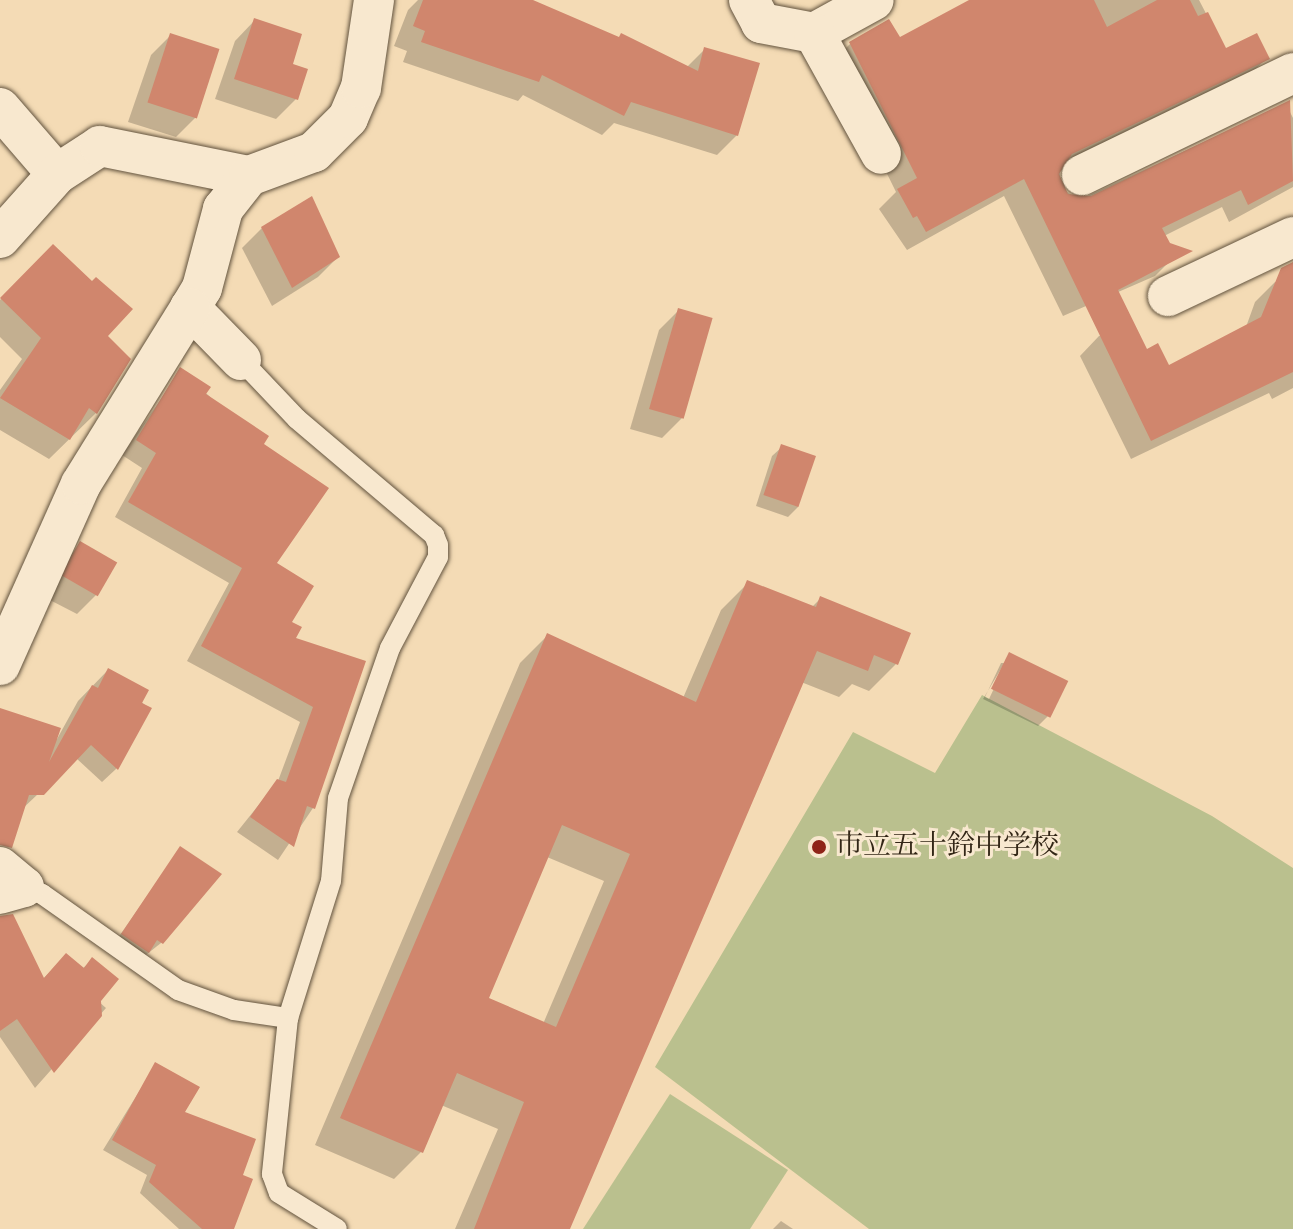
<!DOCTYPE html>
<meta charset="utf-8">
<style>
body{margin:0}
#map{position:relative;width:1293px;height:1229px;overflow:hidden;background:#f4dbb5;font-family:Vollkorn,"Noto Serif JP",serif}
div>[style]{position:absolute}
.green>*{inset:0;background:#bac08e}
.shadow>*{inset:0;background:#0003}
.building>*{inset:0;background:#d0866d;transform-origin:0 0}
.roads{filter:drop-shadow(0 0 2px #62533e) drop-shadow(0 0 2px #62533e)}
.lane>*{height:20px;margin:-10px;padding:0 10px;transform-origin:10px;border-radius:10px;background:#f8e8cf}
.street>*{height:40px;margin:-20px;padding:0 20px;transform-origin:20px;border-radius:20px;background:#f8e8cf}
.dots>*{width:22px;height:22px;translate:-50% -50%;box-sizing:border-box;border:4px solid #f8e8cf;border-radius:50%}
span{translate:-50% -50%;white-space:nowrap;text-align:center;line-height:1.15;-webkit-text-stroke:6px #f8e8cf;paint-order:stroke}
.poi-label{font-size:28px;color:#322616}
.left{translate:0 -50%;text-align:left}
</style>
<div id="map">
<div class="green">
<div style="clip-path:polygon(982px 695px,1212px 816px,1293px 868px,1293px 1229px,869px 1229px,655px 1067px,853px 732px,935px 773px)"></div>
<div style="clip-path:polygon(670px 1094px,788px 1170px,750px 1229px,583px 1229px)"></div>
</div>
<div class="shadow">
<div style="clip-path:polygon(418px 0,524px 0,686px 68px,705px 49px,737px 135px,717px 155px,614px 123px,602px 135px,523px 95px,518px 101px,403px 62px,407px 51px,394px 46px,408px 10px)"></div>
<div style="clip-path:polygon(973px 0,1199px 0,1225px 50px,1265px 60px,1246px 78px,1060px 168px,1060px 187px,1079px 200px,1286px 104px,1293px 118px,1293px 187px,1229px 222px,1222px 207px,1164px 236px,1174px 257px,1155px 276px,1063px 316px,1004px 196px,907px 250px,879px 209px,896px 192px,832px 62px,851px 43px,899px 40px)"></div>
<div style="clip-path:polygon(255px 20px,290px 65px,296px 99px,276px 119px,215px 99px,235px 41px)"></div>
<div style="clip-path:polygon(171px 35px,196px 117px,176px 137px,128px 122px,151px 55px)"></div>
<div style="clip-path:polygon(311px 199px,338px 257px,318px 277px,272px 306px,242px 248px,262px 228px)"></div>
<div style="clip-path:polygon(53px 246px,106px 336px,96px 413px,49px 459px,0 430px,0 390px,22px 359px,0 337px,0 300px)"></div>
<div style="clip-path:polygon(1275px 282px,1293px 288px,1293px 388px,1272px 399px,1269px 393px,1131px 459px,1080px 356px,1099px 336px,1133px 326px,1146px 351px,1168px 368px,1246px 327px,1255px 302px)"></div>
<div style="clip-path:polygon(679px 310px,682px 418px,662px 438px,630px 429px,659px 330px)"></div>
<div style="clip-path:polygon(181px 370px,261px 444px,274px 564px,294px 639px,363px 662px,313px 808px,278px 860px,237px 832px,278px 781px,300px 722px,187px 661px,229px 583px,115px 517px,142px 468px,122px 455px)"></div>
<div style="clip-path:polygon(782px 447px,798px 507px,788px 517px,756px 506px,772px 456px)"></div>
<div style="clip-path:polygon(81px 544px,115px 562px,97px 594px,77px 614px,46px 598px,61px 564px)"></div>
<div style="clip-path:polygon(evenodd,748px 583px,812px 607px,820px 599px,896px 664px,869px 691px,852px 684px,839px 697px,801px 682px,568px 1229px,455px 1229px,498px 1129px,441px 1105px,421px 1152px,394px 1179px,315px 1145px,520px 663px,547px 636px,683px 698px,721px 610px,748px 583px,547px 857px,604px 881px,543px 1024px,486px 999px,547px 857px)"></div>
<div style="clip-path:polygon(evenodd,1010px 654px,1048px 716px,1038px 726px,983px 699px,1010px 654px,1001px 663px,1006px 663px,989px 699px,985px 697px,1001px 663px)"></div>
<div style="clip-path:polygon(108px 670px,149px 709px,116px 769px,102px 782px,76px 758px,0 830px,0 713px,57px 739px,78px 701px)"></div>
<div style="clip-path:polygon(180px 849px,219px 875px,161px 943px,137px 962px,113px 945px)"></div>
<div style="clip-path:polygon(0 925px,43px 979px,66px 955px,82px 969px,92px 960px,98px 1001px,106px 1008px,35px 1088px,0 1037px)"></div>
<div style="clip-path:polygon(156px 1064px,182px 1113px,241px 1176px,232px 1229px,179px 1229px,140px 1193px,147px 1175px,103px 1150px)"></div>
<div style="clip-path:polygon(781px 1221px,793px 1229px,773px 1229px)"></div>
</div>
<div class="building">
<div style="clip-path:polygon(423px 0,533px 0,619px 37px,621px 33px,698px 71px,704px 47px,760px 63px,738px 136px,631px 102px,624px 116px,542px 75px,539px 82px,421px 42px,425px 31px,413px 26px)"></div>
<div style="clip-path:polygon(969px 0,1094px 0,1107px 27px,1157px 0,1190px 0,1198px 16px,1208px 12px,1226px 48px,1257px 33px,1270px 59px,1072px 154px,1059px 174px,1068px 194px,1091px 196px,1290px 100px,1293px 181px,1248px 205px,1241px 190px,1162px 228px,1170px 243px,1193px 251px,1118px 290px,1147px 349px,1158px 343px,1169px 365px,1261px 317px,1281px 268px,1293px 262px,1293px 372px,1151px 441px,1024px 179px,926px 232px,917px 216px,913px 218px,897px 189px,917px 178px,849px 42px,889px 19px,900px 37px)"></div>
<div style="clip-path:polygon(254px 18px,302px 34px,293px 64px,308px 69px,298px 100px,234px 79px)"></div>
<div style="left:170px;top:33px;width:52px;height:73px;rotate:18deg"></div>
<div style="clip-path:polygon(312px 196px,340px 257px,292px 288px,261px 227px)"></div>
<div style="clip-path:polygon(53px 244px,92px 281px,96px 277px,133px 309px,108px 336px,131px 359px,97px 414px,89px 408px,70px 440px,0 398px,41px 338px,0 298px)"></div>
<div style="left:678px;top:308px;width:36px;height:105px;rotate:16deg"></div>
<div style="clip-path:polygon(180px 367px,211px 387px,206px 394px,269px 436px,264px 444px,329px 488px,277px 563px,314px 586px,292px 622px,302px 627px,296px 638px,366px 661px,315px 809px,307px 806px,294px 847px,250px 817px,277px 779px,286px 782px,313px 707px,201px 646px,242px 568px,128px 502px,156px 453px,136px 440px)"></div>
<div style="left:781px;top:444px;width:37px;height:54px;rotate:19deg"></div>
<div style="left:80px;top:541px;width:43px;height:39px;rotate:30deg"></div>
<div style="clip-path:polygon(evenodd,747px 580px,816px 607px,820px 596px,911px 633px,898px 665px,874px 655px,868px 671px,817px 651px,570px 1229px,474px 1229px,524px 1102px,457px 1073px,423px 1153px,340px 1118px,547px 633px,696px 702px,747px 580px,562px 825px,630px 854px,556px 1027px,489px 998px,562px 825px)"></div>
<div style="left:1009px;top:652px;width:66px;height:41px;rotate:26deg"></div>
<div style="clip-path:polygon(108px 668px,149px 690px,142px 703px,152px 708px,118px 770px,91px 745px,44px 795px,29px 795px,12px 848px,0 845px,0 708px,61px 728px,49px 762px,92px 685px,98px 688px)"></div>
<div style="clip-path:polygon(180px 846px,222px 874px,163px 944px,157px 940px,149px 953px,121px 934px)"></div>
<div style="clip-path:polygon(13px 914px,44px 978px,66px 953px,84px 968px,92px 957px,119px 979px,101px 1001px,102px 1016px,54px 1073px,17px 1019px,0 1031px,0 916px)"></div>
<div style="clip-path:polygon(155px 1062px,200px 1087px,185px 1112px,256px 1139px,243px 1175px,253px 1179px,234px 1229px,202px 1229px,149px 1182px,156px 1165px,112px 1140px)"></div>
</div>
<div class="roads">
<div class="lane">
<div style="left:241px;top:360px;width:81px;rotate:46.5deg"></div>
<div style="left:297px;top:419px;width:180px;rotate:40.3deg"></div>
<div style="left:434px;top:535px;width:11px;rotate:68deg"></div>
<div style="left:438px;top:545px;width:12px;rotate:90deg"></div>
<div style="left:438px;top:557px;width:103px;rotate:117.8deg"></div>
<div style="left:390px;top:648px;width:159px;rotate:109.1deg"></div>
<div style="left:338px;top:798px;width:83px;rotate:94.8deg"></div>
<div style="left:331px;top:881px;width:144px;rotate:107.4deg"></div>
<div style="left:288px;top:1018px;width:157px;rotate:95.9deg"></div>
<div style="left:272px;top:1174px;width:20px;rotate:70deg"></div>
<div style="left:279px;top:1193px;width:68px;rotate:31.8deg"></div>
<div style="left:24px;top:887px;width:19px;rotate:21deg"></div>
<div style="left:42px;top:894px;width:166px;rotate:35.2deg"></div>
<div style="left:178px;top:990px;width:59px;rotate:19.7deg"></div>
<div style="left:234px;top:1010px;width:55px;rotate:8.4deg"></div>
</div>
<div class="street">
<div style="left:749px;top:0;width:26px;rotate:62deg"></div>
<div style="left:761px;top:23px;width:54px;rotate:10.7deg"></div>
<div style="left:814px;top:33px;width:68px;rotate:-28.8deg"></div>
<div style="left:814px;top:33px;width:138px;rotate:61deg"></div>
<div style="left:0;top:108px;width:87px;rotate:49.2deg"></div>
<div style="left:1082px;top:175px;width:234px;rotate:-25.8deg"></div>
<div style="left:0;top:238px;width:86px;rotate:-48.3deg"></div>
<div style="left:57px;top:174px;width:51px;rotate:-33.1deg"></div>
<div style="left:100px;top:146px;width:152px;rotate:11.4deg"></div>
<div style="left:1168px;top:296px;width:138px;rotate:-25.3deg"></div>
<div style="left:241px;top:360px;width:73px;rotate:-134.4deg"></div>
<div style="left:190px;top:308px;width:23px;rotate:-59deg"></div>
<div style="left:202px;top:288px;width:82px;rotate:-75.1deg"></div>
<div style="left:223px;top:209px;width:42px;rotate:-51.8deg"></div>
<div style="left:249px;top:176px;width:69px;rotate:-20.3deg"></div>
<div style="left:314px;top:152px;width:48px;rotate:-45deg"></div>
<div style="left:348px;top:118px;width:33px;rotate:-67deg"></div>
<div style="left:361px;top:88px;width:89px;rotate:-81.6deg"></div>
<div style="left:0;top:665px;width:198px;rotate:-65.9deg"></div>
<div style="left:81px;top:484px;width:207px;rotate:-58.2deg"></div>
<div style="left:0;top:867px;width:31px;rotate:40deg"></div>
<div style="left:24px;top:887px;width:25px;rotate:164deg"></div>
</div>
</div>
<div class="dots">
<div style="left:819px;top:847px;background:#8f2418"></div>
</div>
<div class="poi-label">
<span class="left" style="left:835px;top:847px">市立五十鈴中学校</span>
</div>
</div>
